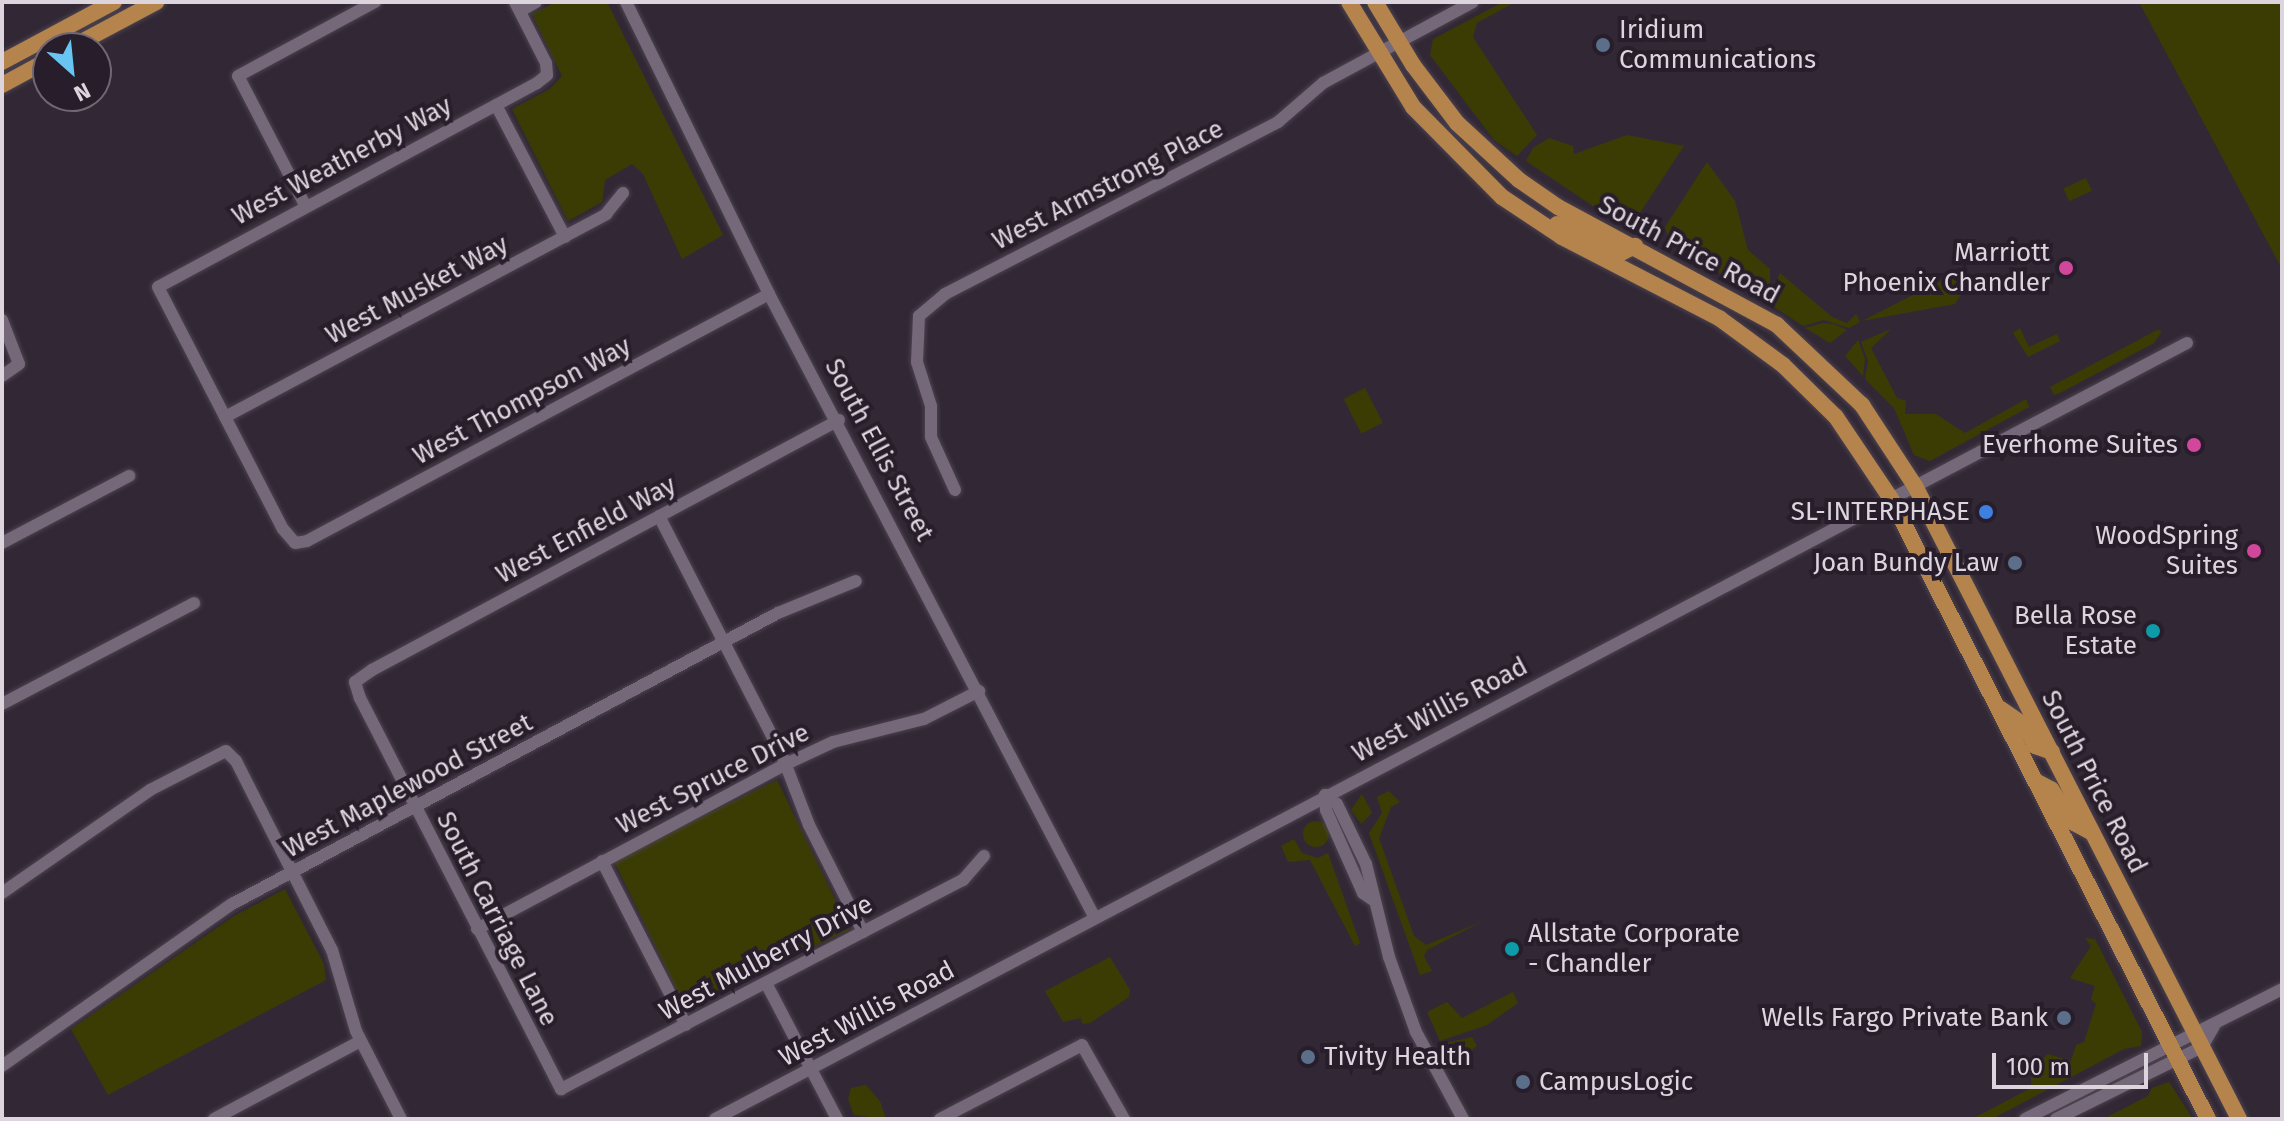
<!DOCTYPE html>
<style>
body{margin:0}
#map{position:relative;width:2284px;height:1121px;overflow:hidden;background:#322835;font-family:"Fira Sans",sans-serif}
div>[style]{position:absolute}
.green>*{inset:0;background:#3a3c04;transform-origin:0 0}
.round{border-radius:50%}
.roads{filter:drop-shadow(0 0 2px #4c434f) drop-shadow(0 0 2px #4c434f)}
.minor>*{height:12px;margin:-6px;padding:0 6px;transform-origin:6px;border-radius:6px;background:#756878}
.major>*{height:16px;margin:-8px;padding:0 8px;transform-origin:8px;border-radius:8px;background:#b5844c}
.dots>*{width:22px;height:22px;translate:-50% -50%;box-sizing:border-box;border:4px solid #281e2b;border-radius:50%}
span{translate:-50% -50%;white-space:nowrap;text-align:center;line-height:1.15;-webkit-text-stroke:8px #281e2b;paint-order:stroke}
.poi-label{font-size:26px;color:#dcd5de}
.left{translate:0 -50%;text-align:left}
.right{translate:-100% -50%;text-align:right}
.street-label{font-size:26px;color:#dcd5de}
.frame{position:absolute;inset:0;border:4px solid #dcd5de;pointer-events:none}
.north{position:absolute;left:32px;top:32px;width:80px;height:80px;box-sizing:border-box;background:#281e2b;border:2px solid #706773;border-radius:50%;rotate:153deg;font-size:22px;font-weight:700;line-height:32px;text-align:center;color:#dcd5de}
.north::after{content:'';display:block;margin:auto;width:28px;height:36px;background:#68c4f0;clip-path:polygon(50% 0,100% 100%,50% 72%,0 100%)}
.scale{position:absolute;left:1992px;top:1053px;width:156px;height:36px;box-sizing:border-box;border:4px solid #dcd5de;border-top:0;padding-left:10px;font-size:24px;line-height:28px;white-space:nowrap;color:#dcd5de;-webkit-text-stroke:6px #281e2b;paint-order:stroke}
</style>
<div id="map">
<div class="green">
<div style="clip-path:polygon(556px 2px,607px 2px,723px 235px,682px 259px,643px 174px,632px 164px,605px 180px,602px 202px,568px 221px,512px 109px,550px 89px,562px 76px,532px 14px)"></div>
<div style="clip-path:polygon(1503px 2px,1515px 2px,1477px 23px,1473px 37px,1537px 135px,1517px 156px,1494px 140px,1430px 55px,1433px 39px)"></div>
<div style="clip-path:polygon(2139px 2px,2282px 2px,2282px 269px)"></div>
<div style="clip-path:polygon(1627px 135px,1684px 146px,1636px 219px,1620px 224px,1526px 161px,1533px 148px,1549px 138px,1573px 146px,1574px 154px)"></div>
<div style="clip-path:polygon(1707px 162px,1735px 201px,1748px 250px,1770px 269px,1770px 285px,1761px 298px,1670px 244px,1665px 227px)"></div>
<div style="left:2086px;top:178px;width:14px;height:25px;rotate:65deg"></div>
<div style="clip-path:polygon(1780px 273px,1832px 317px,1847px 323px,1856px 314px,1860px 322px,1849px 328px,1824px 320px,1803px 326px,1768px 303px)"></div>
<div style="clip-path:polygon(1956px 273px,1962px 293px,1955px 304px,1862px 321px)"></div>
<div style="clip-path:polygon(1823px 323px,1834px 324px,1847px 330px,1830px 343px,1805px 328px)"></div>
<div style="clip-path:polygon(2020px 328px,2029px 347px,2057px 334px,2060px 341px,2028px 357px,2013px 333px)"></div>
<div style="clip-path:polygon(1891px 329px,1871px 348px,1897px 398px,1906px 401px,1905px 414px,1936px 414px,1965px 433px,2026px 399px,2029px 407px,1930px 461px,1914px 455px,1894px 408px,1865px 379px,1868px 361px,1861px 342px)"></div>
<div style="clip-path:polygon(2157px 330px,2162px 331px,2154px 343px,2060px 393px,2054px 395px,2050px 387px)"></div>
<div style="clip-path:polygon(1858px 340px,1865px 359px,1863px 376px,1845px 356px)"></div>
<div style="left:1365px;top:388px;width:39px;height:24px;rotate:63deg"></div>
<div style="left:777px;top:780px;width:166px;height:182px;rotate:64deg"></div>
<div style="clip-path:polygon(1389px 791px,1400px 802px,1391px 807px,1379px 838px,1414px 936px,1426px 945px,1483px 921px,1427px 950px,1424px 956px,1432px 971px,1420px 975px,1369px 833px,1382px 813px,1377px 797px)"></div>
<div style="clip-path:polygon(1362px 794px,1372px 813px,1361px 824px,1351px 810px)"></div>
<div class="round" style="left:1303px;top:821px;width:26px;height:26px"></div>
<div style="clip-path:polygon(1294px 839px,1302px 853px,1318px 858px,1328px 853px,1360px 943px,1355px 946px,1310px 860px,1288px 862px,1281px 846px)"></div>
<div style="clip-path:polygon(285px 889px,324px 964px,326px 980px,108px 1095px,71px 1029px,234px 916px)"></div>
<div style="clip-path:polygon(2085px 938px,2095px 939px,2142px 1032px,2141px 1046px,2124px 1049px,1992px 1119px,1972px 1119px,2031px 1088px,2031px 1071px,2048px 1054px,2071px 1061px,2076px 1045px,2084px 1042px,2096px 1004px,2091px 999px,2095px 986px,2070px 978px,2091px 946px)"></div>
<div style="clip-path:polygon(1110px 957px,1130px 990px,1129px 997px,1090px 1023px,1082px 1024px,1081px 1018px,1063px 1022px,1045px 991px)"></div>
<div style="clip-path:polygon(1513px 992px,1518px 1003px,1487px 1025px,1440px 1041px,1427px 1012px,1447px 1002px,1462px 1018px)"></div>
<div style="clip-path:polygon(1472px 1037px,1477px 1046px,1460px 1059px,1442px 1048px,1441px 1044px)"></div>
<div style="clip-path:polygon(2169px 1082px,2193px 1119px,2103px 1119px,2148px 1096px,2152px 1088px)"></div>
<div style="clip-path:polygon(866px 1085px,880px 1101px,886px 1119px,854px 1115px,848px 1099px,851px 1088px)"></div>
</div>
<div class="roads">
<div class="minor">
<div style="left:515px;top:2px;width:68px;rotate:63.1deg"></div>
<div style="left:546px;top:63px;width:12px;rotate:85deg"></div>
<div style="left:547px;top:75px;width:13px;rotate:141deg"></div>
<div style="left:537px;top:83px;width:430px;rotate:151.7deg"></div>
<div style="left:158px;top:287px;width:272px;rotate:62.7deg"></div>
<div style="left:283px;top:529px;width:18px;rotate:49deg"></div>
<div style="left:295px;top:543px;width:12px;rotate:-9deg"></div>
<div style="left:307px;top:541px;width:524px;rotate:-28.13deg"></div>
<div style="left:626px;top:2px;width:325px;rotate:63.9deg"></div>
<div style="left:769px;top:294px;width:704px;rotate:62.42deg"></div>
<div style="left:520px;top:11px;width:18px;rotate:-29deg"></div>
<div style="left:496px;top:105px;width:149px;rotate:62.4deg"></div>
<div style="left:305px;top:205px;width:145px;rotate:-117.4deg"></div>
<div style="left:238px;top:76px;width:156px;rotate:-28.4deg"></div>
<div style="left:2px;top:320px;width:47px;rotate:68.9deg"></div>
<div style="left:19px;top:364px;width:21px;rotate:145deg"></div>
<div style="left:225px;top:417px;width:432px;rotate:-28deg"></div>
<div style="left:606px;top:214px;width:27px;rotate:-51deg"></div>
<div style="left:839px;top:420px;width:530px;rotate:151.84deg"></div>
<div style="left:372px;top:670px;width:21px;rotate:145deg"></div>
<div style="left:355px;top:682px;width:17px;rotate:73deg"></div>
<div style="left:360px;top:698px;width:440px;rotate:62.8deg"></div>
<div style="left:561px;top:1089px;width:453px;rotate:-27.5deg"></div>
<div style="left:963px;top:880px;width:32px;rotate:-49deg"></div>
<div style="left:955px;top:490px;width:58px;rotate:-114.4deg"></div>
<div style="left:931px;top:437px;width:31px;rotate:-90deg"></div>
<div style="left:931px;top:406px;width:46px;rotate:-107.7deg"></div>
<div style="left:917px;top:362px;width:46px;rotate:-87.5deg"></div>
<div style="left:919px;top:316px;width:34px;rotate:-40deg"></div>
<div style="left:945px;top:294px;width:375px;rotate:-27.3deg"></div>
<div style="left:1278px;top:122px;width:60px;rotate:-40.9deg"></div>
<div style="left:1323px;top:83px;width:170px;rotate:-28.4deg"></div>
<div style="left:659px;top:516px;width:269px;rotate:62.8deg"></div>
<div style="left:782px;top:755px;width:75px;rotate:68.9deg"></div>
<div style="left:809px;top:825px;width:120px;rotate:63.2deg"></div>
<div style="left:2px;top:543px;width:144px;rotate:-27.8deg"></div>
<div style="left:2px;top:704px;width:217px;rotate:-27.7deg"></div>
<div style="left:1325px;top:795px;width:15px;rotate:37deg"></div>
<div style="left:1337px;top:804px;width:67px;rotate:64.2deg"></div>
<div style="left:1366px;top:864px;width:96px;rotate:76.1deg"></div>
<div style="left:1389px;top:957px;width:80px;rotate:70.2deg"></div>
<div style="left:1416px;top:1032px;width:99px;rotate:61.6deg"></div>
<div style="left:1325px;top:795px;width:15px;rotate:86deg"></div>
<div style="left:1326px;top:810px;width:91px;rotate:66deg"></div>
<div style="left:1363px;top:893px;width:12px;rotate:35deg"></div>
<div style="left:602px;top:861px;width:184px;rotate:62.9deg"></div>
<div style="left:2px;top:893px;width:180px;rotate:-34.8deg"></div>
<div style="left:150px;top:790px;width:85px;rotate:-27.2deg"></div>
<div style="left:226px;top:751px;width:14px;rotate:45deg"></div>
<div style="left:236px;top:761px;width:212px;rotate:63.1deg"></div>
<div style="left:332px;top:950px;width:84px;rotate:73.5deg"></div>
<div style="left:356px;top:1031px;width:99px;rotate:62.9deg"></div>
<div style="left:477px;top:929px;width:350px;rotate:-28.1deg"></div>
<div style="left:786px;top:764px;width:52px;rotate:-25.1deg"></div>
<div style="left:833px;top:742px;width:94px;rotate:-14.2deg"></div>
<div style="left:924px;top:719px;width:62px;rotate:-27deg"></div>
<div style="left:766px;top:983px;width:153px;rotate:62.4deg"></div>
<div style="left:2px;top:1066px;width:281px;rotate:-35.2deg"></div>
<div style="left:232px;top:904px;width:619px;rotate:-28.06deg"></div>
<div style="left:778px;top:613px;width:84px;rotate:-22.3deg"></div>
<div style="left:214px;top:1119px;width:166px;rotate:-28deg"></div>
<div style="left:715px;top:1119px;width:1664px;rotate:-27.8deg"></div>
<div style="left:940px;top:1119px;width:160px;rotate:-27.5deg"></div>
<div style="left:1082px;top:1045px;width:85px;rotate:60.4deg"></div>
<div style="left:2025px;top:1119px;width:288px;rotate:-26.8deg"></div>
<div style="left:2056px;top:1119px;width:163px;rotate:-26.3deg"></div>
<div style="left:2202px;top:1047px;width:24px;rotate:-60deg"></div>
</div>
<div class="major">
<div style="left:1349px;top:2px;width:123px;rotate:58.6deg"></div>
<div style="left:1413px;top:107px;width:127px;rotate:45.3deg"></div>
<div style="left:1502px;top:197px;width:72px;rotate:33.7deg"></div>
<div style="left:1562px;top:237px;width:177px;rotate:27.3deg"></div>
<div style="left:1719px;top:318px;width:79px;rotate:36.3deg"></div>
<div style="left:1783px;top:365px;width:74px;rotate:44.5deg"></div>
<div style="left:1836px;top:417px;width:99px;rotate:56.1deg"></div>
<div style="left:1891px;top:499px;width:696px;rotate:62.92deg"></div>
<div style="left:1375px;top:2px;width:74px;rotate:58.9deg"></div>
<div style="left:1413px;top:65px;width:73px;rotate:52.8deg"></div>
<div style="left:1457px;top:123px;width:84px;rotate:42.6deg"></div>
<div style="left:1519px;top:180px;width:47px;rotate:34.7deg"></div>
<div style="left:1558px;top:207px;width:249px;rotate:28.3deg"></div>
<div style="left:1777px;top:325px;width:117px;rotate:43.3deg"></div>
<div style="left:1862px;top:405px;width:97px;rotate:56.8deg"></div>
<div style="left:1915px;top:486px;width:711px;rotate:62.89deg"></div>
<div style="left:70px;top:48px;width:98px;rotate:-28.1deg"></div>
<div style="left:2px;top:62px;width:127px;rotate:-28.2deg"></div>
<div style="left:2px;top:85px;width:52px;rotate:-28.5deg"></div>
<div style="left:1557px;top:224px;width:70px;rotate:24.4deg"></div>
<div style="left:1621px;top:253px;width:16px;rotate:-27deg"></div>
<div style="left:2001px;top:709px;width:28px;rotate:35deg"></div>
<div style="left:2024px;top:725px;width:24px;rotate:62deg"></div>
<div style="left:2035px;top:746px;width:18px;rotate:19deg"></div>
<div style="left:2037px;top:782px;width:16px;rotate:27deg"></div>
<div style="left:2051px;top:789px;width:41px;rotate:55.9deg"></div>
<div style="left:2074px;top:823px;width:21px;rotate:28deg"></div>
</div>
</div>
<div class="dots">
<div style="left:1603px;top:45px;background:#5c6f8a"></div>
<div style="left:2066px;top:268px;background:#d1479c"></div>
<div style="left:2194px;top:445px;background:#d1479c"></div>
<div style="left:1986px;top:512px;background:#3f7fe0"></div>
<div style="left:2254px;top:551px;background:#d1479c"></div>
<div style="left:2015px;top:563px;background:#5c6f8a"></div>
<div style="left:2153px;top:631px;background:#0f9aa8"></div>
<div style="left:1512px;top:949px;background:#0f9aa8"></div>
<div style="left:2064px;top:1018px;background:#5c6f8a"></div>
<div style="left:1308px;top:1057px;background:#5c6f8a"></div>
<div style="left:1523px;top:1082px;background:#5c6f8a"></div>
</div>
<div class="poi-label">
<span class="left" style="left:1619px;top:45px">Iridium<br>Communications</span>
<span class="right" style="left:2050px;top:268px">Marriott<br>Phoenix Chandler</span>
<span class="right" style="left:2178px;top:445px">Everhome Suites</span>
<span class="right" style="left:1970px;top:512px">SL-INTERPHASE</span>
<span class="right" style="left:2238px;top:551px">WoodSpring<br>Suites</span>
<span class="right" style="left:1999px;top:563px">Joan Bundy Law</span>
<span class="right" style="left:2137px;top:631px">Bella Rose<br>Estate</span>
<span class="left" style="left:1528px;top:949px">Allstate Corporate<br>- Chandler</span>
<span class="right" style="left:2048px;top:1018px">Wells Fargo Private Bank</span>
<span class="left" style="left:1324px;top:1057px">Tivity Health</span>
<span class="left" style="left:1539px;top:1082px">CampusLogic</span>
</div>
<div class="street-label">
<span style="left:342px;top:161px;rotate:-28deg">West Weatherby Way</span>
<span style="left:1108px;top:185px;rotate:-27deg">West Armstrong Place</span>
<span style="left:1689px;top:250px;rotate:28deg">South Price Road</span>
<span style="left:417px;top:290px;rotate:-28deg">West Musket Way</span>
<span style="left:522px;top:401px;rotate:-28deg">West Thompson Way</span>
<span style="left:879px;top:450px;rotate:62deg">South Ellis Street</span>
<span style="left:586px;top:530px;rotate:-28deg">West Enfield Way</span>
<span style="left:1440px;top:710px;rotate:-28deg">West Willis Road</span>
<span style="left:713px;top:779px;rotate:-27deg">West Spruce Drive</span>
<span style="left:2094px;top:782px;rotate:63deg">South Price Road</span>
<span style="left:408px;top:786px;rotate:-28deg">West Maplewood Street</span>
<span style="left:497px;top:919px;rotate:63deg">South Carriage Lane</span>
<span style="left:766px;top:958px;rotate:-28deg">West Mulberry Drive</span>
<span style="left:867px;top:1014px;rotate:-28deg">West Willis Road</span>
</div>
<div class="frame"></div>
<div class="north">N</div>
<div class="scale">100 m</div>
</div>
